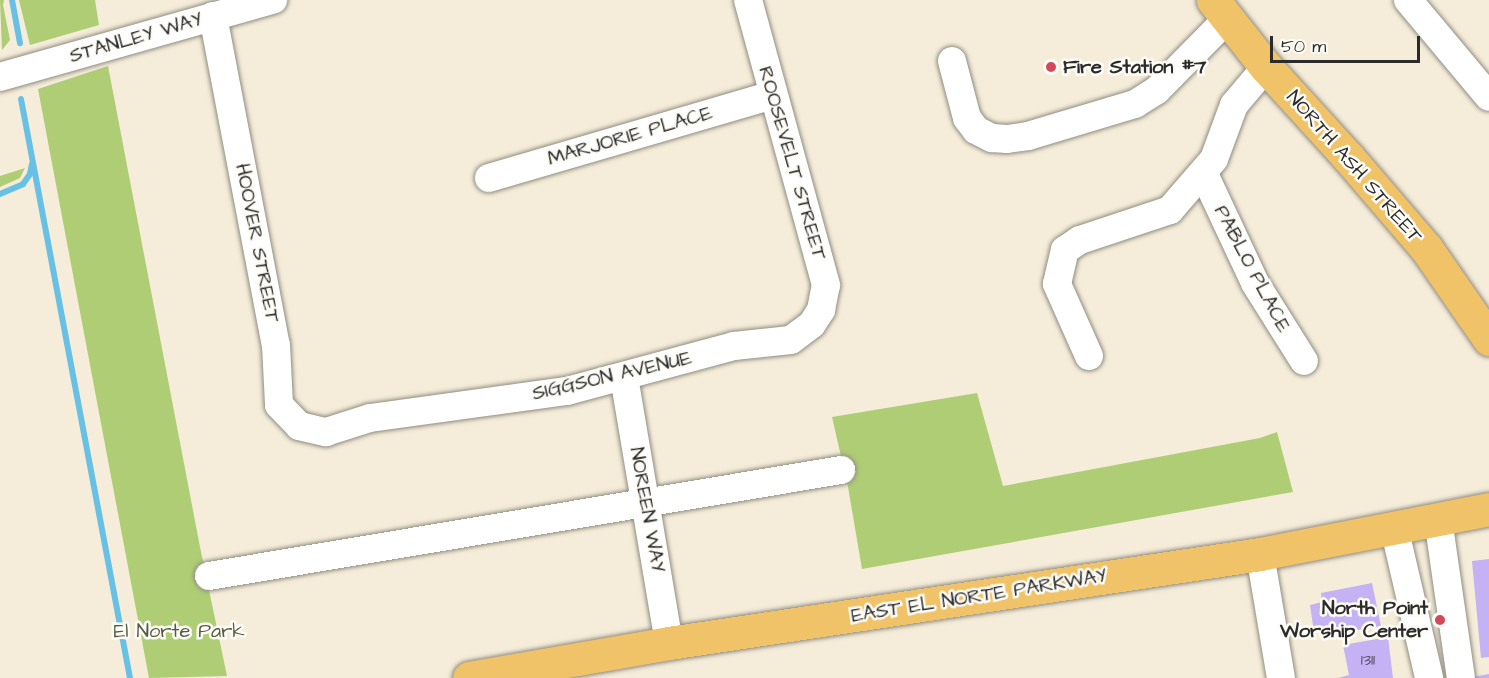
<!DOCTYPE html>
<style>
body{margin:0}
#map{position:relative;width:1489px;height:678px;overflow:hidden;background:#f5edd9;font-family:"Architects Daughter",sans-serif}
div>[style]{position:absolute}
.green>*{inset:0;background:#aecd74}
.stream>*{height:6px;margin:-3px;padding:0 3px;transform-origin:3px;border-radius:3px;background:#68c1e5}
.building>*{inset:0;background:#c4b2f5}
.roads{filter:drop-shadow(0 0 2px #908c82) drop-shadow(0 0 2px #908c82)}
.minor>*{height:28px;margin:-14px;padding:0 14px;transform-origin:14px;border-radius:14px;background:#fff}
.major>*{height:33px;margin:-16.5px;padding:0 16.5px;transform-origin:16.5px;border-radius:16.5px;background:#f0c369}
.dots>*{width:16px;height:16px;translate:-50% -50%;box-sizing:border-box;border:3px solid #fdfcf7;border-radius:50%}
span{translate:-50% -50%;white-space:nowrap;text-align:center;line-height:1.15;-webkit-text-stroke:5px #fdfcf7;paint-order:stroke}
.number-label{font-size:16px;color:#514d5e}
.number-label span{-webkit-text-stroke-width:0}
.street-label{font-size:20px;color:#2b2b2b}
.poi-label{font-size:20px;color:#2b2b2b;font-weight:700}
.left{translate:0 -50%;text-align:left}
.right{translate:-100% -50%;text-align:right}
.park-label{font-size:20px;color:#525c41}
.scale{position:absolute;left:1270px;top:36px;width:150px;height:27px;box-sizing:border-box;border:3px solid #2b2b2b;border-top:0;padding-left:8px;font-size:18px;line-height:21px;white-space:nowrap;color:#2b2b2b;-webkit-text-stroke:4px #fdfcf7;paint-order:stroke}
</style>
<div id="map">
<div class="green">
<div style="clip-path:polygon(0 0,4px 0,3px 5px,10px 40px,2px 50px)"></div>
<div style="clip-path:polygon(19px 0,95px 0,99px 25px,30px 45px)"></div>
<div style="clip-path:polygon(108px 66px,200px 547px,227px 676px,149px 678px,38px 89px)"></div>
<div style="clip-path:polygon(25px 168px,20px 178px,0 187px,0 176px)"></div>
<div style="clip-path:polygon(977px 393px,1003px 486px,1260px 438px,1277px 432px,1293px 492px,862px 569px,848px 487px,832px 417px)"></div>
</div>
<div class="stream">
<div style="left:12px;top:0;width:44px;rotate:79.5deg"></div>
<div style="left:21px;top:99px;width:589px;rotate:79.34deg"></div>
<div style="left:0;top:194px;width:25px;rotate:-23deg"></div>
<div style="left:23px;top:184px;width:12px;rotate:-55deg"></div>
<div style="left:30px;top:174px;width:10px;rotate:-79deg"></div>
</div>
<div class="building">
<div style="clip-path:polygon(1489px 559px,1489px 657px,1481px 658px,1472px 561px)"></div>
<div style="clip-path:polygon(1372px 583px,1381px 626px,1336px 634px,1335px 629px,1314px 632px,1310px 605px,1322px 602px,1321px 593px)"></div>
<div style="clip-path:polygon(1388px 637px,1393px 678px,1338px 678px,1349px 675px,1343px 645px)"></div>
<div style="clip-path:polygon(1489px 674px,1489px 678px,1472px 678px,1472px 677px)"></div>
</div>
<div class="roads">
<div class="minor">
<div style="left:1408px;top:0;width:126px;rotate:50.1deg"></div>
<div style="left:213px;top:16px;width:335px;rotate:79.2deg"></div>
<div style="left:276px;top:345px;width:60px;rotate:87.1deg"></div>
<div style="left:279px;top:405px;width:29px;rotate:46deg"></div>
<div style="left:299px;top:426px;width:28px;rotate:13deg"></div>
<div style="left:326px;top:432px;width:46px;rotate:-17.7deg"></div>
<div style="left:370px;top:418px;width:199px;rotate:-7.8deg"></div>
<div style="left:567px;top:391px;width:173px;rotate:-15.1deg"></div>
<div style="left:734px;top:346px;width:57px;rotate:-6deg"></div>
<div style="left:791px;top:340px;width:26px;rotate:-37deg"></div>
<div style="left:812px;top:324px;width:17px;rotate:-57deg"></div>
<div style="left:821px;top:310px;width:25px;rotate:-79deg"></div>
<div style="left:826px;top:285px;width:295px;rotate:-105.3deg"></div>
<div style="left:952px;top:61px;width:59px;rotate:75.3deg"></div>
<div style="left:967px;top:118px;width:15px;rotate:53deg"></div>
<div style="left:976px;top:130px;width:18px;rotate:27deg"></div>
<div style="left:992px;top:138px;width:15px;rotate:4deg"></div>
<div style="left:1007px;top:139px;width:21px;rotate:-8deg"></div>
<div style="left:1028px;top:136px;width:112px;rotate:-16.7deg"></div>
<div style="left:1135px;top:104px;width:26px;rotate:-32deg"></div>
<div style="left:1157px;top:90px;width:100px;rotate:-45.4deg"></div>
<div style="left:0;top:77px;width:284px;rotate:-15.8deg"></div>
<div style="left:1204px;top:174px;width:120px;rotate:64.9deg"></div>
<div style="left:1255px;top:283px;width:92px;rotate:57.9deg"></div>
<div style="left:489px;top:178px;width:295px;rotate:-16.3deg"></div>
<div style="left:1089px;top:356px;width:79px;rotate:-114deg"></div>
<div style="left:1057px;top:284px;width:35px;rotate:-77deg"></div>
<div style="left:1065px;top:250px;width:18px;rotate:-34deg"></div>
<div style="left:1080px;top:240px;width:95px;rotate:-18.4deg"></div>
<div style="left:1170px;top:210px;width:67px;rotate:-49.2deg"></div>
<div style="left:1214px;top:159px;width:58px;rotate:-69.7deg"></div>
<div style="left:1234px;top:105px;width:50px;rotate:-49.9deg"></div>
<div style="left:624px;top:377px;width:270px;rotate:80.4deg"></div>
<div style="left:1438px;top:519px;width:161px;rotate:81.8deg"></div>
<div style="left:1394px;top:527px;width:155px;rotate:76.9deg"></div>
<div style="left:1260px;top:554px;width:126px;rotate:80.4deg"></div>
<div style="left:209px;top:576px;width:641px;rotate:-9.52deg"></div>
</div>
<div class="major">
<div style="left:1213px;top:0;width:85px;rotate:51.7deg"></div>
<div style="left:1266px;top:67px;width:122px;rotate:47.7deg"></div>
<div style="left:1348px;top:157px;width:120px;rotate:49.4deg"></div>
<div style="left:1426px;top:248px;width:111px;rotate:55.3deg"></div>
<div style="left:469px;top:678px;width:203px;rotate:-9.9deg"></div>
<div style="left:669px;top:643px;width:598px;rotate:-8.56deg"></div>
<div style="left:1260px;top:554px;width:233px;rotate:-11.1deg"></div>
</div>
</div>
<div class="dots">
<div style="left:1051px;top:67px;background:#d1495b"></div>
<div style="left:1440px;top:620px;background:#d1495b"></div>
</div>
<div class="number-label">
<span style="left:1368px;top:660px">1311</span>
</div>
<div class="street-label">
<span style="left:136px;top:38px;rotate:-16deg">STANLEY WAY</span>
<span style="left:630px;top:136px;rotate:-16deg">MARJORIE PLACE</span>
<span style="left:792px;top:163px;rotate:74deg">ROOSEVELT STREET</span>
<span style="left:1354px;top:167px;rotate:49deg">NORTH ASH STREET</span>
<span style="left:257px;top:243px;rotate:79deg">HOOVER STREET</span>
<span style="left:1252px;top:269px;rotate:62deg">PABLO PLACE</span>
<span style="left:612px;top:376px;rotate:-13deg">SIGGSON AVENUE</span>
<span style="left:647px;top:510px;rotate:80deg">NOREEN WAY</span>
<span style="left:979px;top:596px;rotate:-9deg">EAST EL NORTE PARKWAY</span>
</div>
<div class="poi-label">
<span class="left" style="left:1063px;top:67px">Fire Station #7</span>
<span class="right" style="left:1428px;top:620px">North Point<br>Worship Center</span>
</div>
<div class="park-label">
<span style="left:179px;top:631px">El Norte Park</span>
</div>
<div class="scale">50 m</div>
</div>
